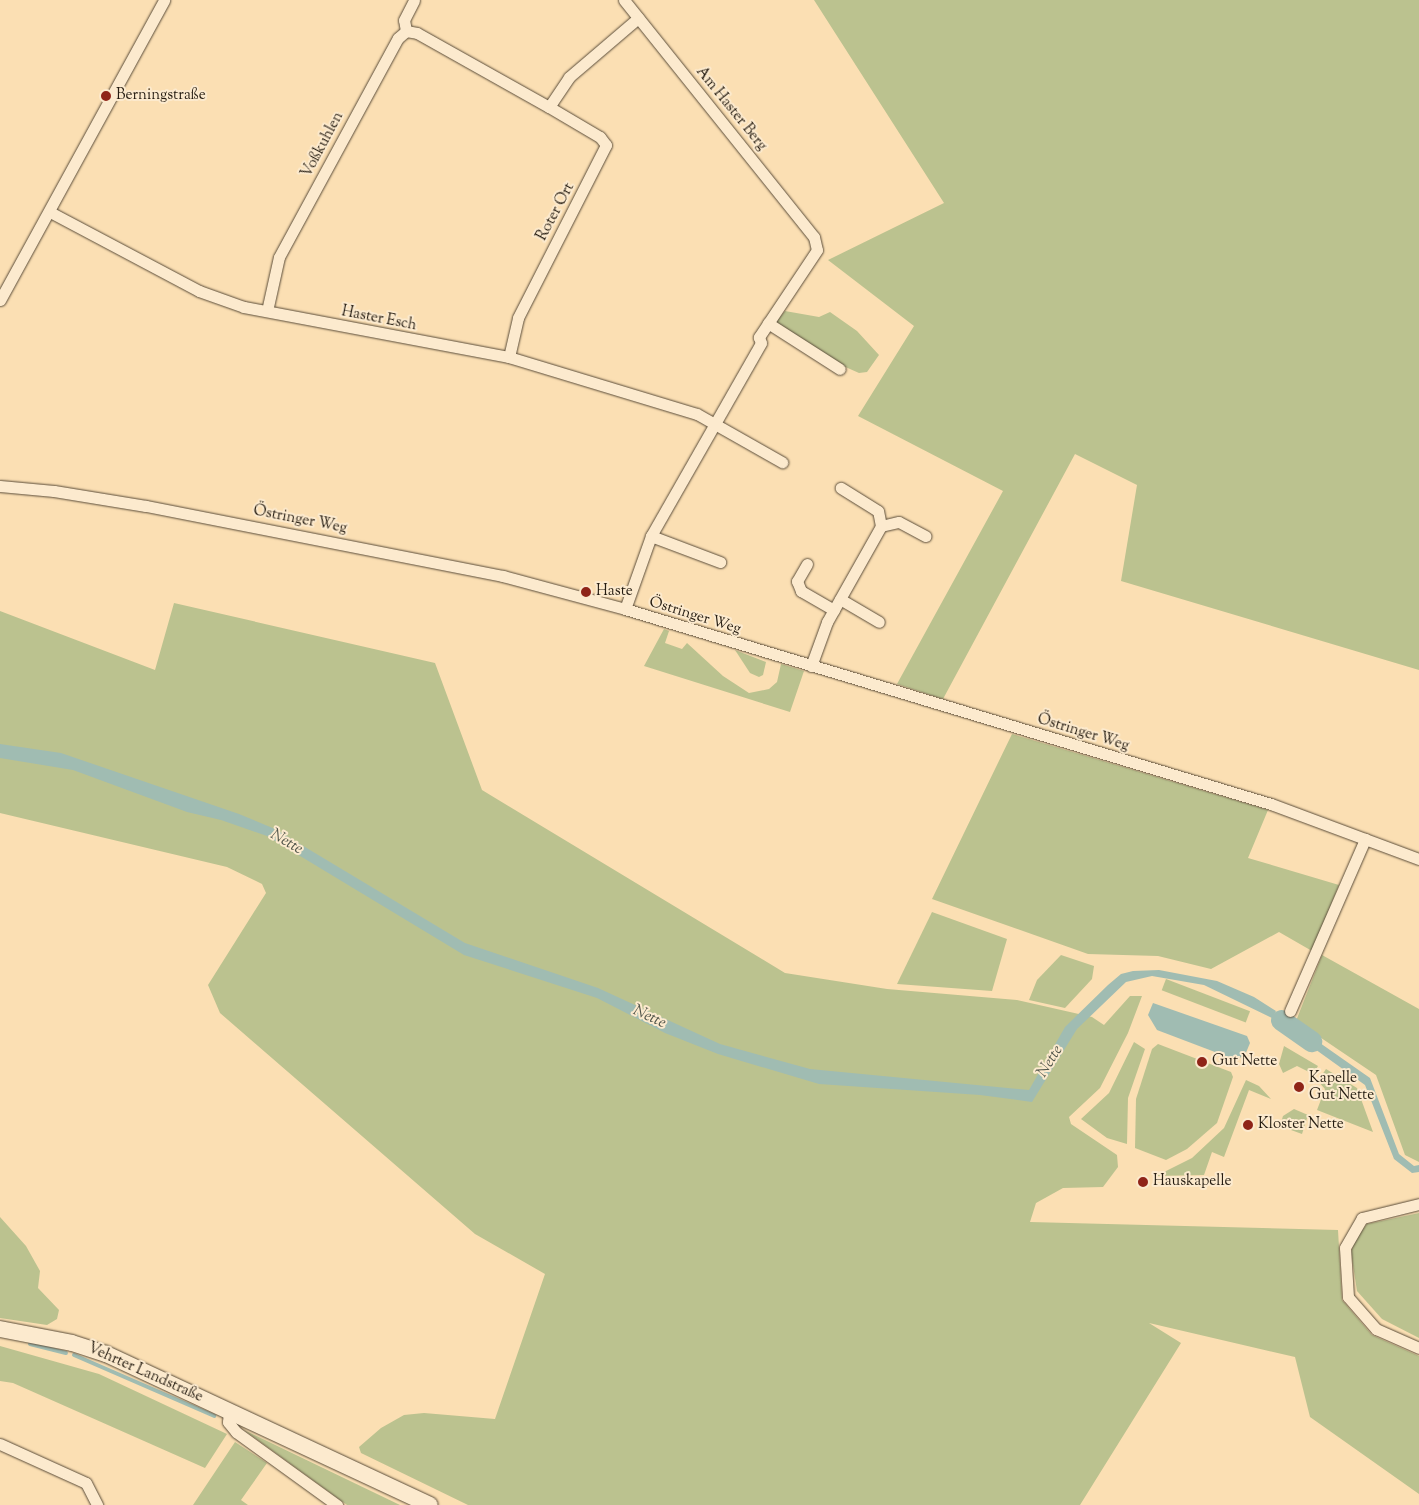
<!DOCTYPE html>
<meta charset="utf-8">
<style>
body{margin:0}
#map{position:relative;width:1419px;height:1505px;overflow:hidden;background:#fbdfb3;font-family:"Sorts Mill Goudy",serif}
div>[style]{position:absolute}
.green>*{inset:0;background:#bbc28f;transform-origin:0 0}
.water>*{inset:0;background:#a0bcb2}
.stream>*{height:4px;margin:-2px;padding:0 2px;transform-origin:2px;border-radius:2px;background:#a0bcb2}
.river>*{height:21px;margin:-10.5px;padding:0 10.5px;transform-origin:10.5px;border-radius:10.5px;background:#a0bcb2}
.roads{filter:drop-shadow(0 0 1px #5a4c39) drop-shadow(0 0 1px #5a4c39)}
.minor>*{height:11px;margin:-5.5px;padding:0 5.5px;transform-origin:5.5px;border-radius:5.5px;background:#fceace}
.secondary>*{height:16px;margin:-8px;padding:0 8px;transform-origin:8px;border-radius:8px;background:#fceace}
.dots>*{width:14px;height:14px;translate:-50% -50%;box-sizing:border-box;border:2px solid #fceace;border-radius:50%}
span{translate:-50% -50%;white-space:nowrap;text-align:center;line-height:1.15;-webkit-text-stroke:4px #fceace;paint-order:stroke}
.poi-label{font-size:15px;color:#241b10}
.left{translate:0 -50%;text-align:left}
.street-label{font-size:15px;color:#241b10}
.water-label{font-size:16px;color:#4f5349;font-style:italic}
</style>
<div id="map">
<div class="green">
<div style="clip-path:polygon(814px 0,1419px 0,1419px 670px,1121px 581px,1137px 485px,1075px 454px,943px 699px,897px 684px,1003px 491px,858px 416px,914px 326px,828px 260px,944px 203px)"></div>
<div style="clip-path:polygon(785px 311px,819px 317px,830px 312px,857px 331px,879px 355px,867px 372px,859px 373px,841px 365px,776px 322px)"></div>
<div style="clip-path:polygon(174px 603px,435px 663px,482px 790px,785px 973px,887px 989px,1017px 1000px,1092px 1017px,1104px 1025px,1130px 996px,1142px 996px,1128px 1033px,1100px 1088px,1069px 1117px,1071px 1124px,1117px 1155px,1118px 1167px,1103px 1187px,1063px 1188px,1036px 1203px,1030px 1222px,1338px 1230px,1342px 1300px,1372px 1335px,1419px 1356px,1419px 1494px,1310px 1417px,1295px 1357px,1149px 1323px,1181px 1343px,1080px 1505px,468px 1505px,361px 1453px,359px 1447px,381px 1428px,404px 1415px,424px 1413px,495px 1419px,545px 1274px,475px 1234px,220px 1013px,208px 985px,266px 893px,262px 884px,227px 867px,0 813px,0 611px,155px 670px)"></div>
<div style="clip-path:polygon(664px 629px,669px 631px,665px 643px,682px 649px,687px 643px,723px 676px,749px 693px,769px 689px,777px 682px,781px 664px,804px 671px,790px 712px,644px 666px)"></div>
<div style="clip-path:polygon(735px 650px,766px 662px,763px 675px,759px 677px,750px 673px)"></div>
<div style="clip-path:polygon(1012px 734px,1268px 810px,1248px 858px,1339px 885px,1312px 951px,1279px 932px,1211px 969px,1158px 956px,1088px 954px,932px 899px)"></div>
<div style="clip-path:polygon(932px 912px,1007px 939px,992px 991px,897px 984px)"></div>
<div style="clip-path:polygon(1061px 955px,1094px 966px,1092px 979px,1065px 1008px,1029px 1000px,1037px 980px)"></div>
<div style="clip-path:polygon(1322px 955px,1419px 1009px,1419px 1162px,1405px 1155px,1376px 1075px,1296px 1021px)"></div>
<div style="left:1166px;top:979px;width:90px;height:12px;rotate:21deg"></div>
<div style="clip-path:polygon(1134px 1042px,1145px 1049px,1128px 1098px,1127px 1144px,1107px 1138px,1081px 1119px,1109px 1093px)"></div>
<div style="clip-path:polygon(1158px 1044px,1231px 1072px,1233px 1077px,1217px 1123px,1187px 1149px,1166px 1160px,1135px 1148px,1136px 1099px,1152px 1049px)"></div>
<div style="clip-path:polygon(1284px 1046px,1318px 1066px,1313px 1074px,1297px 1066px,1283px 1073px,1279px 1064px)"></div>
<div style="clip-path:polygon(1326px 1069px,1357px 1088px,1373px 1132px,1317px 1110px,1325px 1089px,1318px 1081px)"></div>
<div style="clip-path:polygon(1246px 1080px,1259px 1086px,1271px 1099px,1249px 1090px,1224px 1157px,1212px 1152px,1204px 1175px,1156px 1176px,1192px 1158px,1224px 1128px)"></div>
<div style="clip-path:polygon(1294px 1109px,1308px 1115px,1302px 1134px,1280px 1126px,1283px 1116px)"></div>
<div style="clip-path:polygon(1419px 1213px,1419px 1338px,1382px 1319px,1357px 1291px,1351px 1252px,1355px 1239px,1367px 1224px)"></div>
<div style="clip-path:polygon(0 1217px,26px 1246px,40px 1271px,38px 1288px,59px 1310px,57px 1319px,47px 1325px,0 1318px)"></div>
<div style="clip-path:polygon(0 1346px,99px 1374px,227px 1434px,205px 1468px,13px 1383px,0 1381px)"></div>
<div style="clip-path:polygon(244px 1430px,400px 1505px,347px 1505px)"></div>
<div style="clip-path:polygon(235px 1442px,267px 1463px,241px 1500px,248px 1505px,193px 1505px)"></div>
</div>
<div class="water">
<div style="clip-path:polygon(0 744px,61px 753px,239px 814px,275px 829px,465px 943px,598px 988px,720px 1044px,810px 1069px,1029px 1090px,1065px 1027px,1108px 985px,1121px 974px,1133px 971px,1159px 970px,1217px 981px,1254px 997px,1276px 1011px,1272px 1018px,1204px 985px,1152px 976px,1126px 982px,1077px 1029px,1032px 1102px,980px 1095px,819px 1084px,718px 1054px,665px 1033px,597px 998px,464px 955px,267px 836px,221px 820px,187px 812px,73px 770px,0 758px)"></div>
<div style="clip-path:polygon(1153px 1003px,1247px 1036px,1250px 1043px,1245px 1055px,1236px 1060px,1157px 1030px,1148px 1015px)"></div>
<div style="clip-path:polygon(1290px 1022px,1370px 1078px,1399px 1154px,1414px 1166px,1419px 1165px,1419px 1172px,1412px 1173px,1394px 1159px,1365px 1085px,1287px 1029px)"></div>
</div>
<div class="stream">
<div style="left:30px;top:1344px;width:37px;rotate:14deg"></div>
<div style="left:74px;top:1355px;width:153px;rotate:23.5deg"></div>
</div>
<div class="river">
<div style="left:1281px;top:1020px;width:37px;rotate:35deg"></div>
</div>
<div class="roads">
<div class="minor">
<div style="left:624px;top:0;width:304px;rotate:51.3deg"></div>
<div style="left:814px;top:237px;width:13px;rotate:77deg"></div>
<div style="left:817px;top:250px;width:105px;rotate:123.7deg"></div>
<div style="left:759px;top:337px;width:6px;rotate:72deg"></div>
<div style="left:761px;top:343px;width:222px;rotate:119.7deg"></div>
<div style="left:651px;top:536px;width:77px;rotate:109.6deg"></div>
<div style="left:406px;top:31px;width:11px;rotate:10deg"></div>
<div style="left:417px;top:33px;width:151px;rotate:29.3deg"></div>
<div style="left:549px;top:107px;width:59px;rotate:30.5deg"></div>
<div style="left:600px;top:137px;width:10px;rotate:53deg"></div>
<div style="left:606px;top:145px;width:194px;rotate:117deg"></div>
<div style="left:518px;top:318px;width:40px;rotate:103deg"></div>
<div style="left:549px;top:107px;width:36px;rotate:-56deg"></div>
<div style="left:569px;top:77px;width:91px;rotate:-40.5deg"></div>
<div style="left:50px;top:212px;width:169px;rotate:27.9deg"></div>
<div style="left:199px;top:291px;width:48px;rotate:19.6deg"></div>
<div style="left:244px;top:307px;width:270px;rotate:10.7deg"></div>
<div style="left:509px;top:357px;width:196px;rotate:16.9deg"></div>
<div style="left:697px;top:414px;width:98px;rotate:29.5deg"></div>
<div style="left:0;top:300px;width:342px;rotate:-61.3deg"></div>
<div style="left:267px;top:311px;width:55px;rotate:-77.5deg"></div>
<div style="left:279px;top:257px;width:249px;rotate:-61.5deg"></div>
<div style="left:398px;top:38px;width:11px;rotate:-41deg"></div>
<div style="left:406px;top:31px;width:11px;rotate:-100deg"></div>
<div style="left:404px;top:20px;width:22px;rotate:-63deg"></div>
<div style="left:768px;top:323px;width:85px;rotate:32.6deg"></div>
<div style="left:0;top:486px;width:54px;rotate:5.3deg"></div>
<div style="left:54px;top:491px;width:93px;rotate:9.3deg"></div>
<div style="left:146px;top:506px;width:364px;rotate:11.1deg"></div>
<div style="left:503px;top:576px;width:126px;rotate:15.1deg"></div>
<div style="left:625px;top:609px;width:675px;rotate:16.8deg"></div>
<div style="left:1271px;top:804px;width:158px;rotate:20.4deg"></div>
<div style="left:881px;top:526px;width:18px;rotate:-13deg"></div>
<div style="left:899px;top:522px;width:30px;rotate:28deg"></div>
<div style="left:651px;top:536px;width:74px;rotate:20.6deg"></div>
<div style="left:807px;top:564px;width:20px;rotate:120deg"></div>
<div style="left:797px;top:581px;width:11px;rotate:68deg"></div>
<div style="left:801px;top:591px;width:38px;rotate:30deg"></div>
<div style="left:840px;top:599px;width:45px;rotate:30.5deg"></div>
<div style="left:811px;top:666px;width:47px;rotate:-70deg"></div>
<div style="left:827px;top:622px;width:110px;rotate:-60.6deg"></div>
<div style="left:881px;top:526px;width:15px;rotate:-101deg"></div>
<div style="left:878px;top:511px;width:44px;rotate:-148.1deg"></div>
<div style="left:1290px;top:1011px;width:188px;rotate:-66.4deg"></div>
<div style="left:1419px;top:1204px;width:59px;rotate:166.2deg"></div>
<div style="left:1362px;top:1218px;width:34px;rotate:120deg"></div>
<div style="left:1345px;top:1248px;width:49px;rotate:86.5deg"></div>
<div style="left:1348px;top:1297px;width:43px;rotate:48.8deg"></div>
<div style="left:1376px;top:1329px;width:47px;rotate:23.8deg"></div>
<div style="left:229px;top:1411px;width:11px;rotate:95deg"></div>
<div style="left:228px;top:1422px;width:13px;rotate:51deg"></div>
<div style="left:236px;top:1432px;width:125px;rotate:35.9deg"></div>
<div style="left:0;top:1444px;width:94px;rotate:24.4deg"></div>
<div style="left:86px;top:1483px;width:25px;rotate:63deg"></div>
</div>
<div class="secondary">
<div style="left:0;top:1329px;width:73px;rotate:11deg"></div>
<div style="left:72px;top:1343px;width:36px;rotate:18deg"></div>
<div style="left:106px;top:1354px;width:357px;rotate:25deg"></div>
</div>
</div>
<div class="dots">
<div style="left:106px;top:96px;background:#8f2418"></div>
<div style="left:586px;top:592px;background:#8f2418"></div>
<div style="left:1202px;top:1062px;background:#8f2418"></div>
<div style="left:1299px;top:1087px;background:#8f2418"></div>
<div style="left:1248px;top:1125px;background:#8f2418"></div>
<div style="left:1143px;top:1182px;background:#8f2418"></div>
</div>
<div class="poi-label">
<span class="left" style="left:116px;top:96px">Berningstraße</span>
<span class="left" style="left:596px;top:592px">Haste</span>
<span class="left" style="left:1212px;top:1062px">Gut Nette</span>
<span class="left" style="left:1309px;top:1087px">Kapelle<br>Gut Nette</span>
<span class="left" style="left:1258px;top:1125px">Kloster Nette</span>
<span class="left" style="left:1153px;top:1182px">Hauskapelle</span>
</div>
<div class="street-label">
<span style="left:731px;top:109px;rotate:51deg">Am Haster Berg</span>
<span style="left:323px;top:145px;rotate:-62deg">Voßkuhlen</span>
<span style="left:556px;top:212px;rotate:-62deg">Roter Ort</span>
<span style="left:379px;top:319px;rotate:11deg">Haster Esch</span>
<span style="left:300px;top:520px;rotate:11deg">Östringer Weg</span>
<span style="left:695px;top:616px;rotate:17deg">Östringer Weg</span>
<span style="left:1083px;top:733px;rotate:17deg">Östringer Weg</span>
<span style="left:145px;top:1373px;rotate:24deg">Vehrter Landstraße</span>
</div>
<div class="water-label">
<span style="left:286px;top:843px;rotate:30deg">Nette</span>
<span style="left:649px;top:1018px;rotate:25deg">Nette</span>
<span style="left:1051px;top:1062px;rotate:-58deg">Nette</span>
</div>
</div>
